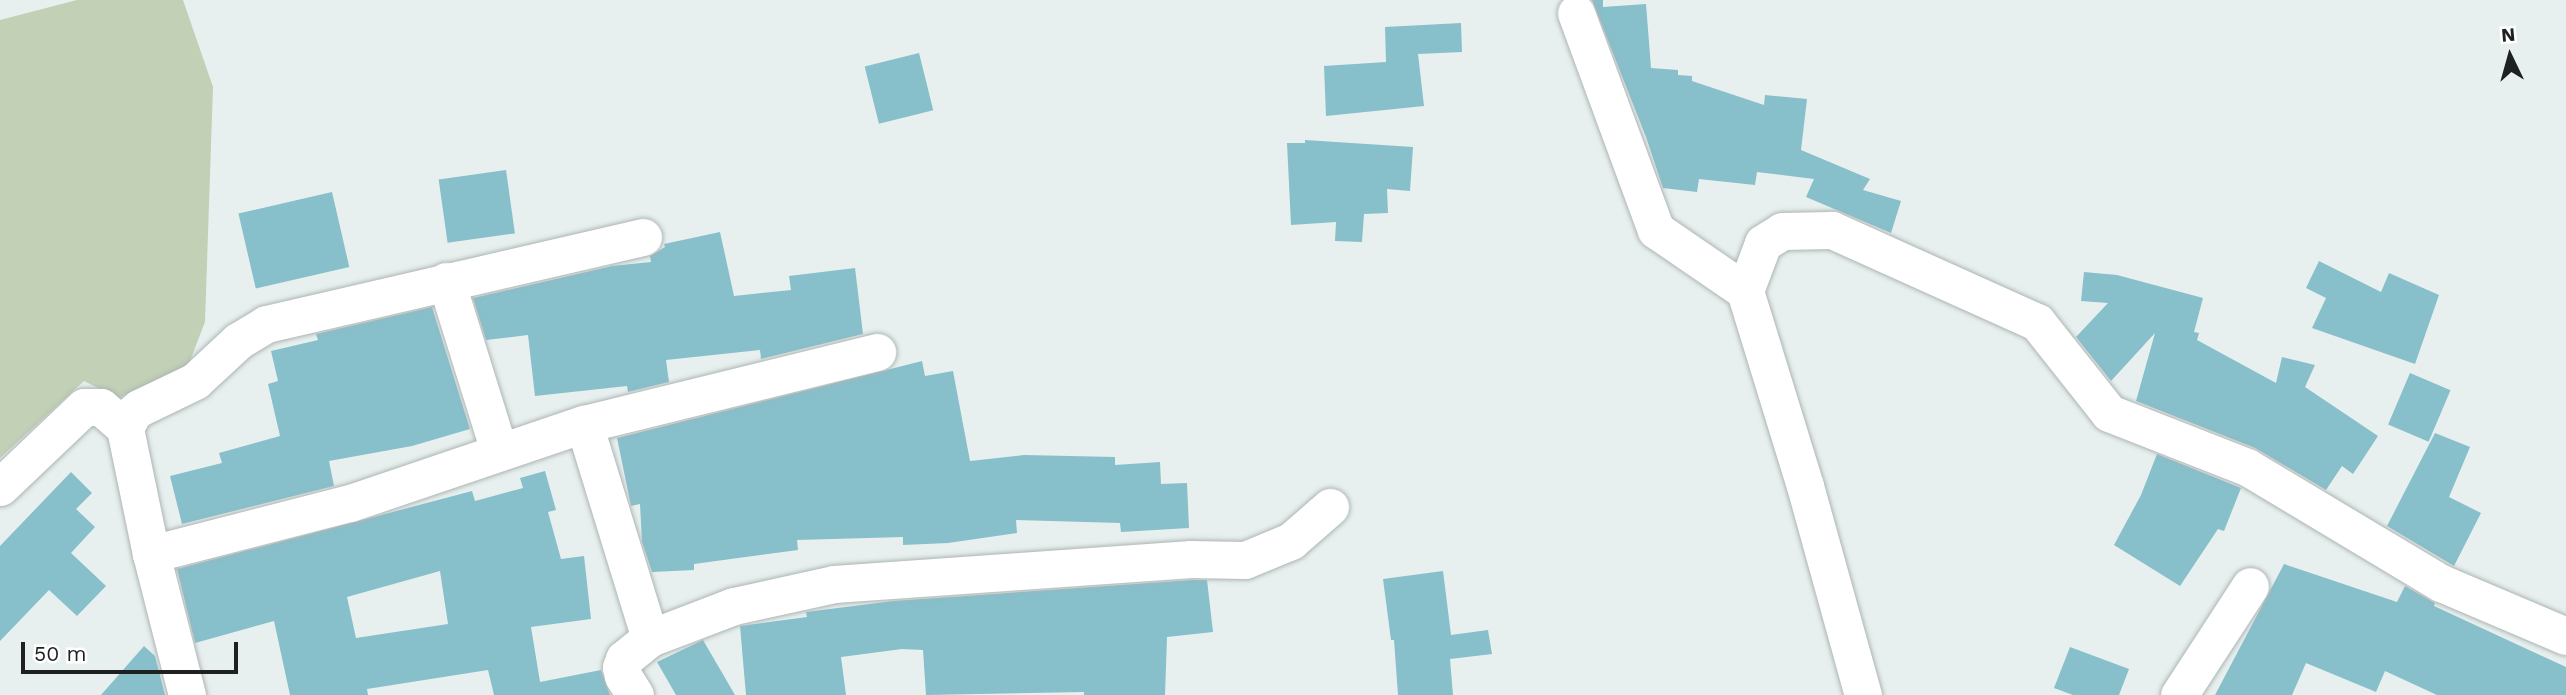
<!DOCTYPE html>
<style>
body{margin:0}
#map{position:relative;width:2566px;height:695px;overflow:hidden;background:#e7f0ef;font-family:"Work Sans",sans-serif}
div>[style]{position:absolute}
.green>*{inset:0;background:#c2d0b6}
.building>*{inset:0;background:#87bfcb;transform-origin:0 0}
.roads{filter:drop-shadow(0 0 2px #adb5b4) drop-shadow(0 0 2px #adb5b4)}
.minor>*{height:37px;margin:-18.5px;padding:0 18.5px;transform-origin:18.5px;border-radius:18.5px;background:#fff}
span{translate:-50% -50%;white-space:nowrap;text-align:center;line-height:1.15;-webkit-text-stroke:7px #fff;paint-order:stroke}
.north{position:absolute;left:2475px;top:21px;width:70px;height:70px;-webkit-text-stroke:5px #fff;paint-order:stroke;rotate:355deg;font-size:19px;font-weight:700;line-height:28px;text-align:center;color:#1e2120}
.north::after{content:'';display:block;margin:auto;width:24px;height:32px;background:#1e2120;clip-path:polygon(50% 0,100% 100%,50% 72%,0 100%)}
.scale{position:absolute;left:21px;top:642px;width:217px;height:32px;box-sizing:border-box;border:4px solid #1e2120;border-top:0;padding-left:9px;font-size:21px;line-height:24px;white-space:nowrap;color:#1e2120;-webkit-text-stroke:5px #fff;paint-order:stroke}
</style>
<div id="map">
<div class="green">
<div style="clip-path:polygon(77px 0,183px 0,213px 87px,205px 322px,188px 366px,118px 398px,84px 381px,0 458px,0 20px)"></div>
</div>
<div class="building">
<div style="clip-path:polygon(1592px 0,1603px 0,1603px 7px,1646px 4px,1651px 68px,1678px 70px,1678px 75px,1692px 76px,1692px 81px,1764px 105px,1765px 95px,1807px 99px,1801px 150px,1870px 179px,1863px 190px,1901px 201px,1891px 233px,1806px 197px,1814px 179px,1757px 172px,1755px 185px,1699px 179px,1697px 192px,1663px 188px,1646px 137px)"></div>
<div style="clip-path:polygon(1461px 23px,1462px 52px,1418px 54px,1424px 106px,1326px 116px,1324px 66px,1386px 62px,1385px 27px)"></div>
<div style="left:919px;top:53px;width:59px;height:56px;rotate:76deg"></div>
<div style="clip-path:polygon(1305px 140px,1413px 147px,1410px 191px,1387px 189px,1388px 213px,1364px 214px,1362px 242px,1335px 241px,1336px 222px,1291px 225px,1287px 143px,1305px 143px)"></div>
<div style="left:506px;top:170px;width:64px;height:68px;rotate:82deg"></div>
<div style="left:332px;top:192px;width:77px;height:96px;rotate:77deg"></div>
<div style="clip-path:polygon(720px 232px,734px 296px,791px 290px,789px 276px,855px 268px,863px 334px,761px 359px,760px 350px,666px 360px,669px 382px,628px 392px,627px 386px,535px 396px,528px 335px,486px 340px,473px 298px,612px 266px,651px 262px,650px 256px,665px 247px,664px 244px)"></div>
<div style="clip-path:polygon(2319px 261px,2381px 292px,2389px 273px,2439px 295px,2415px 364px,2312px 328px,2326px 298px,2306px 288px)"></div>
<div style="clip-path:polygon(2084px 272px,2117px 275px,2203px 298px,2194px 332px,2199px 333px,2197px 340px,2276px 383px,2282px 357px,2315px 365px,2305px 387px,2378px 436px,2353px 474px,2342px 466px,2326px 490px,2255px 448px,2136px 401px,2155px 333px,2111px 381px,2076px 337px,2108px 303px,2081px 301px)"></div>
<div style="clip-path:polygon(432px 307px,470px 429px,412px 446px,329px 461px,334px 486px,182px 524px,170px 476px,222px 463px,219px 453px,280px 436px,268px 384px,278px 381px,271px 351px,318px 340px,316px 334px)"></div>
<div style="clip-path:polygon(922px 361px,925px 376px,953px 371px,970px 461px,1024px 455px,1115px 457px,1115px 465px,1160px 462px,1161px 484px,1187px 483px,1189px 528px,1121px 532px,1120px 523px,1016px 520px,1017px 533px,948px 543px,903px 545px,903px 537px,797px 540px,798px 550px,694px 564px,694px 570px,652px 572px,642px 542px,640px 504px,631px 506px,617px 438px)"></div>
<div style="left:2410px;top:373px;width:44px;height:56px;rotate:23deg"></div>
<div style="clip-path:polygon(2435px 433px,2470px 447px,2449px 497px,2481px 513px,2454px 566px,2387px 526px)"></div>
<div style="clip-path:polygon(2157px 454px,2241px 488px,2224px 531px,2218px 529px,2180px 586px,2114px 545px,2141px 495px)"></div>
<div style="clip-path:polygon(evenodd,545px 471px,556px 510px,548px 512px,561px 559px,584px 556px,591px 619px,531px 627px,540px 682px,601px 670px,610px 695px,494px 695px,488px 670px,367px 689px,368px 695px,290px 695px,274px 621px,195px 643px,177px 569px,472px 491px,475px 501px,523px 488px,520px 478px,545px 471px,440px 571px,448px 624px,356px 638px,347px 597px,440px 571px)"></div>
<div style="clip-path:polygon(71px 472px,92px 493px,76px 509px,95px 527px,71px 553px,106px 586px,77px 616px,49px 590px,0 641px,0 546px)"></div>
<div style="clip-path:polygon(2284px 564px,2397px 602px,2405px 586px,2435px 603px,2434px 606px,2566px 667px,2566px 695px,2437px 695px,2385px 671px,2376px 692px,2306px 663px,2292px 695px,2215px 695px)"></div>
<div style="clip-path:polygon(1443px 571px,1451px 635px,1488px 630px,1492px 654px,1450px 659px,1453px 695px,1398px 695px,1394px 640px,1391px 640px,1383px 579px)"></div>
<div style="clip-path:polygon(1192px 580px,1207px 580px,1213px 632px,1167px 637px,1165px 695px,1084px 695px,1084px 692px,926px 695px,923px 650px,902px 649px,841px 657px,846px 695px,746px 695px,740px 626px,807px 617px,806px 612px,893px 601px)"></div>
<div style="clip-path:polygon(703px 640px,735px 695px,676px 695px,657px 662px)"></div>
<div style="clip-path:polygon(144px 646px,155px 656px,165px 695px,101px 695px)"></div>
<div style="clip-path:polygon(2070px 647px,2129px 669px,2119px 695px,2073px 695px,2054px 688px)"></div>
</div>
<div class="roads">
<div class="minor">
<div style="left:1576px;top:13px;width:231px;rotate:69.8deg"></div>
<div style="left:1656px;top:230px;width:108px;rotate:34.4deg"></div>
<div style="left:1745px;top:291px;width:204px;rotate:72.9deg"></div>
<div style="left:1805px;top:486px;width:217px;rotate:74.5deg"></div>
<div style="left:446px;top:281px;width:178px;rotate:72.7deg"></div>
<div style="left:1745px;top:291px;width:51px;rotate:-69.4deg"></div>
<div style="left:1763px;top:243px;width:22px;rotate:-32deg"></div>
<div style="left:1782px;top:231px;width:50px;rotate:-1.1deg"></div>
<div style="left:1832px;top:230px;width:225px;rotate:24.2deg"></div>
<div style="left:2037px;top:322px;width:116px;rotate:51.6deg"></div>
<div style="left:2109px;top:413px;width:148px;rotate:21.4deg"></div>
<div style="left:2247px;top:467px;width:226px;rotate:30.9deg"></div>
<div style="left:2441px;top:583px;width:136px;rotate:23deg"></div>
<div style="left:584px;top:424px;width:224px;rotate:72.9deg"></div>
<div style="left:0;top:487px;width:116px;rotate:-43.6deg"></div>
<div style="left:84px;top:407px;width:17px"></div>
<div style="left:101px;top:407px;width:32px;rotate:41deg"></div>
<div style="left:151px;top:554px;width:205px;rotate:-14.4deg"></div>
<div style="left:350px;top:503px;width:247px;rotate:-18.7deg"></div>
<div style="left:584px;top:424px;width:302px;rotate:-13.8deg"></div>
<div style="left:187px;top:695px;width:146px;rotate:-104.3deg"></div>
<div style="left:151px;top:554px;width:129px;rotate:-101.7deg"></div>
<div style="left:125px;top:428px;width:16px;rotate:-63deg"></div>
<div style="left:132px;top:414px;width:9px;rotate:-41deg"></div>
<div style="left:139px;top:408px;width:62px;rotate:-25.7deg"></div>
<div style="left:195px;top:381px;width:59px;rotate:-42.9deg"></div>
<div style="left:238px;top:341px;width:33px;rotate:-31deg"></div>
<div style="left:266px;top:324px;width:387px;rotate:-13deg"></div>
<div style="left:635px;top:695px;width:22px;rotate:-122deg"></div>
<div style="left:623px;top:676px;width:9px;rotate:-103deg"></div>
<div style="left:621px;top:667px;width:9px;rotate:-69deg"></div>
<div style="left:624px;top:659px;width:33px;rotate:-39deg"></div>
<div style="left:650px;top:638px;width:90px;rotate:-20.9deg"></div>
<div style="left:734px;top:606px;width:102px;rotate:-12.4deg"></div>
<div style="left:834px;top:584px;width:358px;rotate:-4deg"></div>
<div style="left:1191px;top:559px;width:54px;rotate:1.1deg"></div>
<div style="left:1245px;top:560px;width:50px;rotate:-22.4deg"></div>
<div style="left:1291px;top:541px;width:52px;rotate:-41.1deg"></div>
<div style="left:2179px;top:695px;width:130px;rotate:-56.9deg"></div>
</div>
</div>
<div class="north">N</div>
<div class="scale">50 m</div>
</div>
